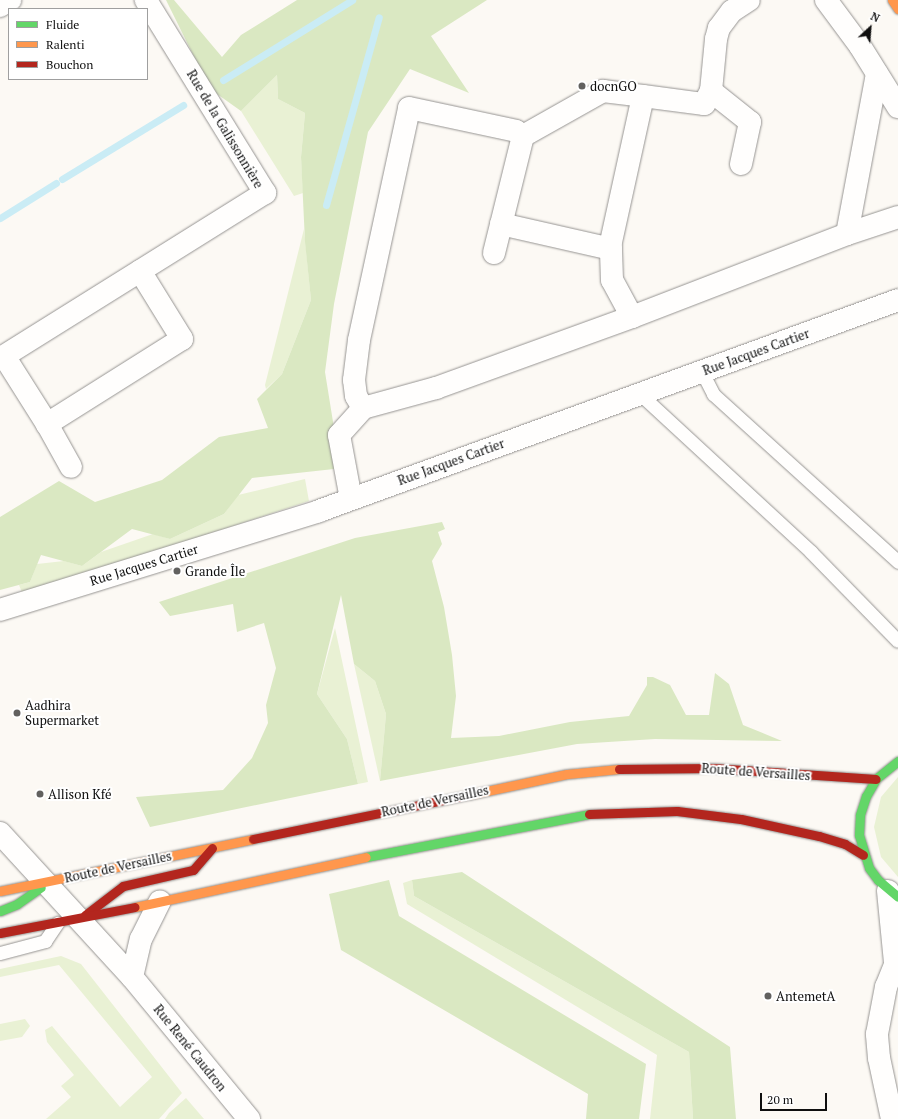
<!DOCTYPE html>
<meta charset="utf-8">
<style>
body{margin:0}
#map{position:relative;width:898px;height:1119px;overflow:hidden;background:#fcf9f4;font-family:"PT Serif",serif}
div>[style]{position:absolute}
.green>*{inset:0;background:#e9f1d4}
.forest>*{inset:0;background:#dae8c2}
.stream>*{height:7px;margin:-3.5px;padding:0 3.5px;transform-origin:3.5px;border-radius:3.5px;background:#caecf5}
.roads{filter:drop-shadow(0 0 1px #969492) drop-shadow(0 0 1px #969492)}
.lane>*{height:13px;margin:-6.5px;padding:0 6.5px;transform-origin:6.5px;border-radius:6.5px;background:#fffefd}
.street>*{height:22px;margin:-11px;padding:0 11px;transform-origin:11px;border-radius:11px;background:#fffefd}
.fast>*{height:9px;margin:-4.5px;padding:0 4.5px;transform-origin:4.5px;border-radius:4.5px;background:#63d668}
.slow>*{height:9px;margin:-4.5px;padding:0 4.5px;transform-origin:4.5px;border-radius:4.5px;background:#ff974d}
.jam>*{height:9px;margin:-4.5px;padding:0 4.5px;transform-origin:4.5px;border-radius:4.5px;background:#b3261e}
.dots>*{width:11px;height:11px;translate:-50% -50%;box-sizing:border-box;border:2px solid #fff;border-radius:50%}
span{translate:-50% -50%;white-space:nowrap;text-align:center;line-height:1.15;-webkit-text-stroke:4px #fff;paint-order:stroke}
.poi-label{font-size:13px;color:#0f0f0f}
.left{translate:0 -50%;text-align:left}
.street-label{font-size:13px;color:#0f0f0f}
.legend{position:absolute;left:8px;top:8px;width:140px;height:72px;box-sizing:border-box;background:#fff;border:1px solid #9f9f9f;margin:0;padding:5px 7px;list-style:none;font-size:12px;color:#0f0f0f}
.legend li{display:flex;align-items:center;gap:8px;height:20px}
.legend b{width:20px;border:1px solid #9f9f9f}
.north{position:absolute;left:850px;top:8px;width:40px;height:40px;-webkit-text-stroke:3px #fff;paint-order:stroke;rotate:26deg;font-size:11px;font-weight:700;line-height:16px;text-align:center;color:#0f0f0f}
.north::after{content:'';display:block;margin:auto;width:14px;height:18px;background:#0f0f0f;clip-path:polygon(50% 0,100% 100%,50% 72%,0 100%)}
.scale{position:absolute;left:760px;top:1093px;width:67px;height:18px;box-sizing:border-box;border:2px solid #0f0f0f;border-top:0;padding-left:5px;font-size:12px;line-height:14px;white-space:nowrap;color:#0f0f0f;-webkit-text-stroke:3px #fff;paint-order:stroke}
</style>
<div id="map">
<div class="green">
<div style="clip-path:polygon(277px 75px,278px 99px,305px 113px,301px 157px,303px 193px,294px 196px,241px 111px)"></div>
<div style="clip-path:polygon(304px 229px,311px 300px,282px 374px,266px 389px,265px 385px)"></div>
<div style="clip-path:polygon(305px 479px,309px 501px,23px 595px,19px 585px,30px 582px,37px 564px,64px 561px,82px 566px,101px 552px,153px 534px,170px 539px,224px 514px,238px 495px)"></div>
<div style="clip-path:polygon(335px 628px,368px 782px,358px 784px,347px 739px,317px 694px)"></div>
<div style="clip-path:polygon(354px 664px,375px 681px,386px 714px,380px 781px)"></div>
<div style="clip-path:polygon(898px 777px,898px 877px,881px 857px,874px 827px,881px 797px)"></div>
<div style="clip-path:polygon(412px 880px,414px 896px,689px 1052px,693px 1119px,650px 1119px,657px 1055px,407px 904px,403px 883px)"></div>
<div style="clip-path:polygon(61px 956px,81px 964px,182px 1093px,159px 1119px,46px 1119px,71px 1097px,61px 1086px,74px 1075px,47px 1042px,45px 1030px,52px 1026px,120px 1107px,152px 1077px,59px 965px,0 977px,0 969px)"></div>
<div style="clip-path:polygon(25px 1019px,30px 1026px,22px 1037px,0 1041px,0 1024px)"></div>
<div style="clip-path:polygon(186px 1098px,204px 1119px,165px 1119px,169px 1113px)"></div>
</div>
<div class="forest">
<div style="clip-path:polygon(166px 0,174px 0,222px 57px,241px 35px,297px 0,487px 0,431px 36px,469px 93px,410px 69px,368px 132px,334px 304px,325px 372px,334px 428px,334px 469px,252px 478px,224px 514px,170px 539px,132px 529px,82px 566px,41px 555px,30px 582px,0 590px,0 517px,59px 481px,95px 502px,162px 480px,219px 437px,268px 428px,257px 399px,282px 374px,311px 300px,305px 242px,301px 157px,305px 113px,278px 99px,277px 75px,241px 111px,210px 89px)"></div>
<div style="clip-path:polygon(442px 522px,445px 529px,438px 532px,442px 544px,432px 561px,444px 607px,452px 655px,456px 696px,451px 738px,499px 736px,570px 722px,629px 716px,647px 685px,647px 677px,653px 677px,670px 685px,686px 715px,709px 715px,715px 673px,729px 684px,743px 725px,782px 741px,655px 739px,577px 744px,380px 781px,386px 714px,375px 681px,354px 664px,341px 595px,317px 694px,347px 739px,358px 784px,150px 827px,136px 797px,223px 790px,252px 758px,268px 723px,266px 705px,276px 668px,264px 623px,237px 632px,233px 604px,170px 616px,159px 602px,355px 538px)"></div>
<div style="clip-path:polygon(462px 872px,730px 1047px,736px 1119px,693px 1119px,689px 1052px,414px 896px,412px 880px)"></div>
<div style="clip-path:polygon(389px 880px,399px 916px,646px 1064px,639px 1119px,586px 1119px,588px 1094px,341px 950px,329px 894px)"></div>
</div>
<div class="stream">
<div style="left:223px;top:80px;width:152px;rotate:-31.8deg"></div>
<div style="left:62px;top:179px;width:142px;rotate:-31.4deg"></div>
<div style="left:326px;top:205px;width:195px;rotate:-74.3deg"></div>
<div style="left:0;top:218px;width:66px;rotate:-32deg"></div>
</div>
<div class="roads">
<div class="lane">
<div style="left:702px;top:372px;width:25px;rotate:63deg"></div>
<div style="left:713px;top:394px;width:250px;rotate:42.2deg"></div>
<div style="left:640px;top:394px;width:233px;rotate:42.7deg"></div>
<div style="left:811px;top:552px;width:124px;rotate:45.7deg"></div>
<div style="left:0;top:953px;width:47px;rotate:-14.9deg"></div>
<div style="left:45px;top:941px;width:22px;rotate:-56deg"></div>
</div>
<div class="street">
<div style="left:826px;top:0;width:57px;rotate:53.5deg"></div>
<div style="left:860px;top:46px;width:72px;rotate:58.1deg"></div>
<div style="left:0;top:6px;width:12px;rotate:-31deg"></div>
<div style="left:741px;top:164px;width:43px;rotate:-77.9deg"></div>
<div style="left:750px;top:122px;width:50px;rotate:-141.5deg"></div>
<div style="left:711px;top:91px;width:52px;rotate:-84.5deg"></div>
<div style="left:716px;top:39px;width:11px;rotate:-75deg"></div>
<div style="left:719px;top:28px;width:21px;rotate:-53deg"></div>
<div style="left:732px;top:11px;width:20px;rotate:-33deg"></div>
<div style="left:501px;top:224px;width:113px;rotate:12.8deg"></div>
<div style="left:847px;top:234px;width:163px;rotate:-79.4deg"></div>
<div style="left:494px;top:253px;width:121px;rotate:-76.1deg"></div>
<div style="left:523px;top:136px;width:92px;rotate:-29.4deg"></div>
<div style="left:603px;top:91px;width:40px;rotate:7.1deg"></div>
<div style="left:140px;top:271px;width:80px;rotate:58.3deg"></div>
<div style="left:182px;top:339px;width:160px;rotate:147.8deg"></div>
<div style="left:47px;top:424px;width:80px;rotate:-122.3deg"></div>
<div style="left:4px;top:356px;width:308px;rotate:-32deg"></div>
<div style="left:265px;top:193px;width:227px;rotate:-121.7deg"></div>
<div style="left:632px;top:317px;width:42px;rotate:-118.4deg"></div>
<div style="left:612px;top:280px;width:38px;rotate:-92deg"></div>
<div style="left:611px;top:242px;width:149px;rotate:-77.6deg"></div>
<div style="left:643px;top:96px;width:62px;rotate:7.5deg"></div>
<div style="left:704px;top:104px;width:15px;rotate:-62deg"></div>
<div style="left:363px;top:408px;width:14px;rotate:-120deg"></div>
<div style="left:356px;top:396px;width:16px;rotate:-97deg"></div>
<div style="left:354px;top:380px;width:40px;rotate:-82.9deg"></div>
<div style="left:359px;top:340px;width:237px;rotate:-77.8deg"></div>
<div style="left:409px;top:108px;width:109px;rotate:12.1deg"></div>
<div style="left:516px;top:131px;width:9px;rotate:36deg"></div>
<div style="left:47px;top:424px;width:49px;rotate:60.8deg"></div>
<div style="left:351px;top:499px;width:65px;rotate:-100.6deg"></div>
<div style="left:339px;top:435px;width:36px;rotate:-48deg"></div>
<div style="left:363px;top:408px;width:76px;rotate:-15.3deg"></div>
<div style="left:436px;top:388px;width:208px;rotate:-19.9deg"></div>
<div style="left:632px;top:317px;width:230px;rotate:-21.1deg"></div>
<div style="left:847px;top:234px;width:54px;rotate:-18.4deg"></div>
<div style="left:0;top:610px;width:334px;rotate:-17.2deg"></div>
<div style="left:319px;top:511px;width:616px;rotate:-20.02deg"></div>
<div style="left:0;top:833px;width:195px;rotate:47.5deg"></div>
<div style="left:132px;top:977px;width:184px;rotate:50.5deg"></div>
<div style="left:888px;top:891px;width:71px;rotate:84.4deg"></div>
<div style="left:132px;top:977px;width:39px;rotate:-77deg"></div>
<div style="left:141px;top:939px;width:42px;rotate:-63.4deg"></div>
<div style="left:892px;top:1119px;width:62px;rotate:-102deg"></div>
<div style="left:879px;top:1058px;width:24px;rotate:-95deg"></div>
<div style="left:877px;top:1034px;width:48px;rotate:-79.2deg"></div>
<div style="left:886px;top:987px;width:31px;rotate:-68deg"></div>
</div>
<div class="fast">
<div style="left:898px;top:761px;width:28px;rotate:141deg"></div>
<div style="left:876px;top:779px;width:20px;rotate:120deg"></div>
<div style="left:866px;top:796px;width:20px;rotate:108deg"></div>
<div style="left:860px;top:815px;width:20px;rotate:93deg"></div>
<div style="left:859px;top:835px;width:34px;rotate:73deg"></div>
<div style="left:869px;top:868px;width:15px;rotate:53deg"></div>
<div style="left:878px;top:880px;width:26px;rotate:40deg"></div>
<div style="left:366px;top:857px;width:227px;rotate:-10.9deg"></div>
<div style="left:0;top:911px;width:18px;rotate:-22deg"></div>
<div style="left:17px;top:904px;width:29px;rotate:-35deg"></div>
</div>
<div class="slow">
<div style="left:892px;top:0;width:11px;rotate:56deg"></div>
<div style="left:468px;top:795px;width:101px;rotate:-12deg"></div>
<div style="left:567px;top:774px;width:52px;rotate:-5.5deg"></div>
<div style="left:0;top:891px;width:258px;rotate:-11.6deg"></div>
<div style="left:135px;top:907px;width:236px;rotate:-12.2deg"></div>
</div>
<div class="jam">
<div style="left:619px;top:769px;width:94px;rotate:-0.6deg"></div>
<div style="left:713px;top:768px;width:163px;rotate:3.9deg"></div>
<div style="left:589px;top:814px;width:88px;rotate:-2deg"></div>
<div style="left:677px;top:811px;width:64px;rotate:7.1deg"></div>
<div style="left:741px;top:819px;width:80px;rotate:12.3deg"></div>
<div style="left:819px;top:836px;width:27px;rotate:17deg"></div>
<div style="left:845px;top:844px;width:21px;rotate:31deg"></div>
<div style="left:253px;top:839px;width:219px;rotate:-11.6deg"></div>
<div style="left:85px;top:915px;width:48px;rotate:-37.3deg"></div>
<div style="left:123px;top:886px;width:72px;rotate:-12.9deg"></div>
<div style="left:193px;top:870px;width:29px;rotate:-49deg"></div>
<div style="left:0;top:933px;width:137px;rotate:-10.9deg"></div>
</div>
</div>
<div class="dots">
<div style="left:582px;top:86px;background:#62615f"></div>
<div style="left:177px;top:571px;background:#62615f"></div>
<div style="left:17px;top:713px;background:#62615f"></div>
<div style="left:40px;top:794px;background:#62615f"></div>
<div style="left:768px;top:996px;background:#62615f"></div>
</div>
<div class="poi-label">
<span class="left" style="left:590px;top:86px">docnGO</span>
<span class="left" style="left:185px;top:571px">Grande Île</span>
<span class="left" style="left:25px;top:713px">Aadhira<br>Supermarket</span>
<span class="left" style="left:48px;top:794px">Allison Kfé</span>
<span class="left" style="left:776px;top:996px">AntemetA</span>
</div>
<div class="street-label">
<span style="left:225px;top:129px;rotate:59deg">Rue de la Galissonnière</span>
<span style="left:756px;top:352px;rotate:-20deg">Rue Jacques Cartier</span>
<span style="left:451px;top:462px;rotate:-20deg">Rue Jacques Cartier</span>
<span style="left:144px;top:565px;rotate:-17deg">Rue Jacques Cartier</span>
<span style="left:756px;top:772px;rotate:4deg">Route de Versailles</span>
<span style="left:435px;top:801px;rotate:-12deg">Route de Versailles</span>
<span style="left:118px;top:867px;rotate:-12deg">Route de Versailles</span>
<span style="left:190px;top:1048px;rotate:51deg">Rue René Caudron</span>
</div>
<ul class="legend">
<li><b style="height:5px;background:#63d668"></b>Fluide</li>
<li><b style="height:5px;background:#ff974d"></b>Ralenti</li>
<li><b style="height:5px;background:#b3261e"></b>Bouchon</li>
</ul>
<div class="north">N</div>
<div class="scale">20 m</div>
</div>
